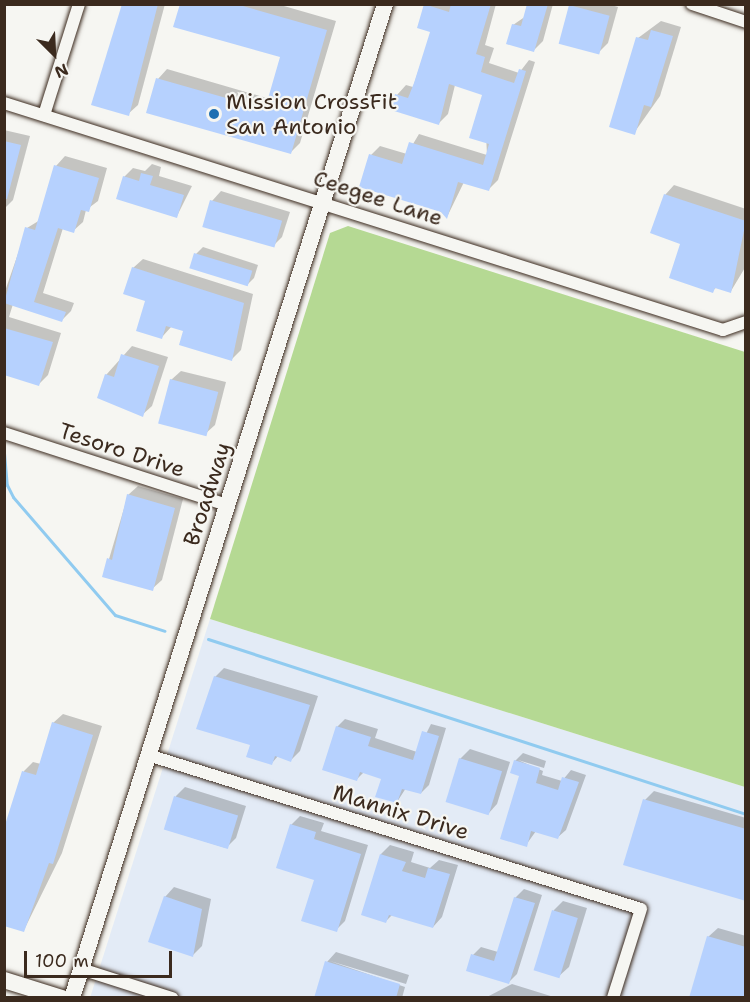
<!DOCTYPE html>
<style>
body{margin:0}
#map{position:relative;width:750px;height:1002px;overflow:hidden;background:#f6f6f2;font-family:"Shantell Sans",sans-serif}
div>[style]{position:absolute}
.built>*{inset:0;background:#e3ebf6}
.green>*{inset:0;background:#b5d993}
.shadow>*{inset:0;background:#0003}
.stream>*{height:3px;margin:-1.5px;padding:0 1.5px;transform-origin:1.5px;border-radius:1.5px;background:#90cbf0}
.building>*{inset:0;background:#b6d1fe;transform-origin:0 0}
.roads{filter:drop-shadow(0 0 2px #3b2a1e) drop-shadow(0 0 2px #3b2a1e)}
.street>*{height:12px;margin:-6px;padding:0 6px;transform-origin:6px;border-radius:6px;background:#f6f6f2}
.secondary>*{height:16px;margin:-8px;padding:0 8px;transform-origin:8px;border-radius:8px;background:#f6f6f2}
.dots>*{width:16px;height:16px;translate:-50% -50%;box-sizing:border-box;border:3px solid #f6f6f2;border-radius:50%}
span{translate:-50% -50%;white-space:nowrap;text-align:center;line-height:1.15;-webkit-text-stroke:4.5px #f6f6f2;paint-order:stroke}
.poi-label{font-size:22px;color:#3b2a1e}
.left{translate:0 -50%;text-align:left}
.street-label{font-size:22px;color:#3b2a1e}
.frame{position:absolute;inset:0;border:6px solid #3b2a1e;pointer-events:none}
.north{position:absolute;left:24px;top:24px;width:60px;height:60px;-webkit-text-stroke:4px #f6f6f2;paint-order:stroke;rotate:156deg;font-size:16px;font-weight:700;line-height:24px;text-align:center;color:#3b2a1e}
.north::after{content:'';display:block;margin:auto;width:21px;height:27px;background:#3b2a1e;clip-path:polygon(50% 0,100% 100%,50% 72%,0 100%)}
.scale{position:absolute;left:24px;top:951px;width:148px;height:27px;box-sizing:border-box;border:3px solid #3b2a1e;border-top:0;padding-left:8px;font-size:18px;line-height:21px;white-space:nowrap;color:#3b2a1e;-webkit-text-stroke:4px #f6f6f2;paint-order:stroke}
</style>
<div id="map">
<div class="built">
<div style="clip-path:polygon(210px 619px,745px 787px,745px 997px,90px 998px)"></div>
</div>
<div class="green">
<div style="clip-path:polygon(348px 226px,745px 352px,745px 787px,210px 619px,330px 233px)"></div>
</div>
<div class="shadow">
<div style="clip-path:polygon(123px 4px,165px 4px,138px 105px,128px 114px)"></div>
<div style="clip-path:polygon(181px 4px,277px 4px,336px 21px,300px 143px,291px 152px,158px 79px,167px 69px,270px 99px,282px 56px)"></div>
<div style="clip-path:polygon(426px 4px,496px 4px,485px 45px,494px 48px,489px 63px,519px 73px,529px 60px,535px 62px,498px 180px,489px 189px,464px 182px,447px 217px,371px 155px,380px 146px,407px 154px,419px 134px,487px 155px,484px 94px,455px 85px,448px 114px,439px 123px,397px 95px,406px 85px,413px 87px,432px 30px)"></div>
<div style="clip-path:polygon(529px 4px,553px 4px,543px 41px,534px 50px,513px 25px,526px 16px)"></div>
<div style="clip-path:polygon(608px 4px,618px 7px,608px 43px,598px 53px,570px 6px)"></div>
<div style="clip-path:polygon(661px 21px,681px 27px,660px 96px,634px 133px,638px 38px)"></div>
<div style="clip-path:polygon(4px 130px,30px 136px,13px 200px,4px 209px)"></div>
<div style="clip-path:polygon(65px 156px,107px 168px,98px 201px,86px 210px,83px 222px,73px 231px,63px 228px,43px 293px,74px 303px,71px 311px,62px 320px,13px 304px,9px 317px,61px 333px,48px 375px,39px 384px,4px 373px,4px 294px,27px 228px,40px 220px,56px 166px)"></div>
<div style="clip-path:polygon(152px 164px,161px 167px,159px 176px,192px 186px,177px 216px,124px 177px,133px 168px,145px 171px)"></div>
<div style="clip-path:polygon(674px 185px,746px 209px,746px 266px,731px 291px,717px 287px,712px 291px,682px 243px,665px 195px)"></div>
<div style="clip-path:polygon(221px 191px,290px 212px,282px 237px,273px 246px,212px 201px)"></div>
<div style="clip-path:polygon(203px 247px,258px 265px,254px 278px,247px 285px,196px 254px)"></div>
<div style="clip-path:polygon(143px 259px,253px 294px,241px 350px,232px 359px,185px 330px,172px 326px,162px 337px,133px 268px)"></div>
<div style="clip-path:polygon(132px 346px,168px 357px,152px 406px,142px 415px,106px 375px)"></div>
<div style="clip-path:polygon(181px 371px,226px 382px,215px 425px,205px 434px,171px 380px)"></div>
<div style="clip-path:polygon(138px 486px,183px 499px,162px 580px,152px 589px,104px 576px,128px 495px)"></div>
<div style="clip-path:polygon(224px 668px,318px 696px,300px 751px,291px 760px,278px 756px,272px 763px,252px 744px,215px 677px)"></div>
<div style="clip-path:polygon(63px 714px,102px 726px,62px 853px,24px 930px,4px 833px,24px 771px,33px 762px,41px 764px,53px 723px)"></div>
<div style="clip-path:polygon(345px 719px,378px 729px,375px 738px,417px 752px,431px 724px,446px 728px,429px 785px,421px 793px,406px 788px,397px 802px,383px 778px,364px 772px,357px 779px,337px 727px)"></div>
<div style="clip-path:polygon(470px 749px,510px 762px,497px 804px,488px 814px,460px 759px)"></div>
<div style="clip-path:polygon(523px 753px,546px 761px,544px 768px,518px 760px,543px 771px,542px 775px,562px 781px,571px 770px,586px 775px,566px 830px,558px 837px,536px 831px,526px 845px,521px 775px,515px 761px)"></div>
<div style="clip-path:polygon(185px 787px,246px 806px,236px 838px,226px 848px,165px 829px,176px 796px)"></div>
<div style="clip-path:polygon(654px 791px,746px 818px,746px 900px,645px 800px)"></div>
<div style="clip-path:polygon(300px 816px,324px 823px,321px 831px,368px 845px,345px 921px,336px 930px,291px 825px)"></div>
<div style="clip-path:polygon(390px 845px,414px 852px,411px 862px,430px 868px,439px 860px,458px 865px,442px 917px,433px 927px,393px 914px,386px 921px,381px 854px)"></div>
<div style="clip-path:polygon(174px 887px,211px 899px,202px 946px,193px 955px,165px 897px)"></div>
<div style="clip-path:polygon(524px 889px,542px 895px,517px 974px,509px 982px,473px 955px,481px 947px,498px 952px,515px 898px)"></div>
<div style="clip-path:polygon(563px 901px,587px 908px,569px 967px,559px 976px,535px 969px,554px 910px)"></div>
<div style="clip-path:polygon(718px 928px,746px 936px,746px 998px,708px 937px)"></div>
<div style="clip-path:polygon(336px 952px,409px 975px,406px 984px,330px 961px,405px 987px,402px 998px,316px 998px,327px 962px)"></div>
<div style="clip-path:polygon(512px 984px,557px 998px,485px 998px)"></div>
</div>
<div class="stream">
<div style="left:4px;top:453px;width:32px;rotate:85deg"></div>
<div style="left:7px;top:485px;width:13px;rotate:63deg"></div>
<div style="left:13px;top:497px;width:156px;rotate:49.2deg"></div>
<div style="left:115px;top:615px;width:52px;rotate:17.7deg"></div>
<div style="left:208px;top:639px;width:566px;rotate:18.02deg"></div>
</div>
<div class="building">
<div style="clip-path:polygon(122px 4px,158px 4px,129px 116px,91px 105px)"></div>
<div style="clip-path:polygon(180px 4px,236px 4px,327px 30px,291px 154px,146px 113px,156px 78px,265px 109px,280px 57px,173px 27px)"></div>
<div style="clip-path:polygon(424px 4px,449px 12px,451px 4px,491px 4px,476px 54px,485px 57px,481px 72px,514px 83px,519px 69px,526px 71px,489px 191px,458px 182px,447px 219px,441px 212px,359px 187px,369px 154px,402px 164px,409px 142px,483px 165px,489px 144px,469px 138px,482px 95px,449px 84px,439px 125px,391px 110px,395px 94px,408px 98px,414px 83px,430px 32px,417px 28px)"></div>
<div style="clip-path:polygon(527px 4px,548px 4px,534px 52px,506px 44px,512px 24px,521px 26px)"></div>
<div style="left:569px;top:5px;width:42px;height:40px;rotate:15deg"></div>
<div style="clip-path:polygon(651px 30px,673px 36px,651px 107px,644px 105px,635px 135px,609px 127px,636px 37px,648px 40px)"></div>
<div style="clip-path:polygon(4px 141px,21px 145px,7px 199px,4px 199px)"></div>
<div style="clip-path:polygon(54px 165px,99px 178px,89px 212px,81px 210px,74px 233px,58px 228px,34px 302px,66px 312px,62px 322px,4px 303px,25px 227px,35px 230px)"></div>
<div style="clip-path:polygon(141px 173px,153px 176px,150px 185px,184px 195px,177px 218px,116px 199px,123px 176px,139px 181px)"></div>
<div style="clip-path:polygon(664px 194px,746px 221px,731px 293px,715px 288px,713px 293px,669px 278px,680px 244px,650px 233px)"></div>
<div style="left:210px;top:200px;width:75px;height:28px;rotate:16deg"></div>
<div style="left:194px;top:253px;width:61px;height:16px;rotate:17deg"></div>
<div style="clip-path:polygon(132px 267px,244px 303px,232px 361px,179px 345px,183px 331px,166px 326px,162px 339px,136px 331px,145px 301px,123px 294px)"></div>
<div style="clip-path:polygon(4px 328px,53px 342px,39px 386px,4px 375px)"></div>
<div style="clip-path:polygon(121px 354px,159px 366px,143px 417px,97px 398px,105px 374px,114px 377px)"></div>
<div style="left:170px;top:379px;width:50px;height:46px;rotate:15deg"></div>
<div style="clip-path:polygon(127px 494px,175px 508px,153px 591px,102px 577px,107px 558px,112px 560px)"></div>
<div style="clip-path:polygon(214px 676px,310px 705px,291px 762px,275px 756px,272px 765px,246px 757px,250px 745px,196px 729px)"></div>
<div style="clip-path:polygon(52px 722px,93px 735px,53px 864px,49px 863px,24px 932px,4px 926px,4px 828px,22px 771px,36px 775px)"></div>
<div style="clip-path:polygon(336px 726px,371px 737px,368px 746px,413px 760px,422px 731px,439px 736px,421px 794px,402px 789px,397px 803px,375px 797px,381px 779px,360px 772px,357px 781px,322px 770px)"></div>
<div style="left:459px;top:758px;width:45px;height:46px;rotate:17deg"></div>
<div style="clip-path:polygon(514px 760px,540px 768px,536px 783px,558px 790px,562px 777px,579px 782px,558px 839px,531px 831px,527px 847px,500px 839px,519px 776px,510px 773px)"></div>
<div style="left:174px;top:796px;width:67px;height:35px;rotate:17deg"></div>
<div style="clip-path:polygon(643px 799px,746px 829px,746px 901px,623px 865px)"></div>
<div style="clip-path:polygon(290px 824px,316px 832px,314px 839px,361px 854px,337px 932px,301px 921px,314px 880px,276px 868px)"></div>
<div style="clip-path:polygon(380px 854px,406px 862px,402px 871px,425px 878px,428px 868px,450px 874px,433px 928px,389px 915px,386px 923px,361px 915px)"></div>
<div style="clip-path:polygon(164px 896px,202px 909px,193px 957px,148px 942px)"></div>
<div style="clip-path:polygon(514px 897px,535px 903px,509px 984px,466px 971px,471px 954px,494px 961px)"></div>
<div style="left:552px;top:910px;width:27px;height:63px;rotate:17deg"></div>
<div style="clip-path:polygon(707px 936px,746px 947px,746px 998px,689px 998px)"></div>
<div style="clip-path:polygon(325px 961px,400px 984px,396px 998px,314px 998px)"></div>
</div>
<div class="roads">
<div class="street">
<div style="left:692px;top:4px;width:57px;rotate:18.4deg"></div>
<div style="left:4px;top:103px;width:754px;rotate:17.52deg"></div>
<div style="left:723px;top:330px;width:24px;rotate:-19deg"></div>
<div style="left:44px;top:115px;width:116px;rotate:-72.5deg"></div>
<div style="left:4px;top:433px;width:234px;rotate:17.9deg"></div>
<div style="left:148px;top:755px;width:516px;rotate:17.35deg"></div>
<div style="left:641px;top:909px;width:93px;rotate:107.5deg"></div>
<div style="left:81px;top:969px;width:96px;rotate:17.7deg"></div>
</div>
<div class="secondary">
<div style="left:4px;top:980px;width:61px;rotate:17.2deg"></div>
<div style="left:72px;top:998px;width:1042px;rotate:-72.52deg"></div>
</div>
</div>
<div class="dots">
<div style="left:214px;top:114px;background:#1f6fb2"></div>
</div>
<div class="poi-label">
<span class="left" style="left:226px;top:114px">Mission CrossFit<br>San Antonio</span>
</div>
<div class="street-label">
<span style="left:378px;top:198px;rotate:18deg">Ceegee Lane</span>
<span style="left:122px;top:450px;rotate:18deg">Tesoro Drive</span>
<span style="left:207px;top:494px;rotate:-72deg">Broadway</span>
<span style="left:401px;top:812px;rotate:17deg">Mannix Drive</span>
</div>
<div class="frame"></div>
<div class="north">N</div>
<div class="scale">100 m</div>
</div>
